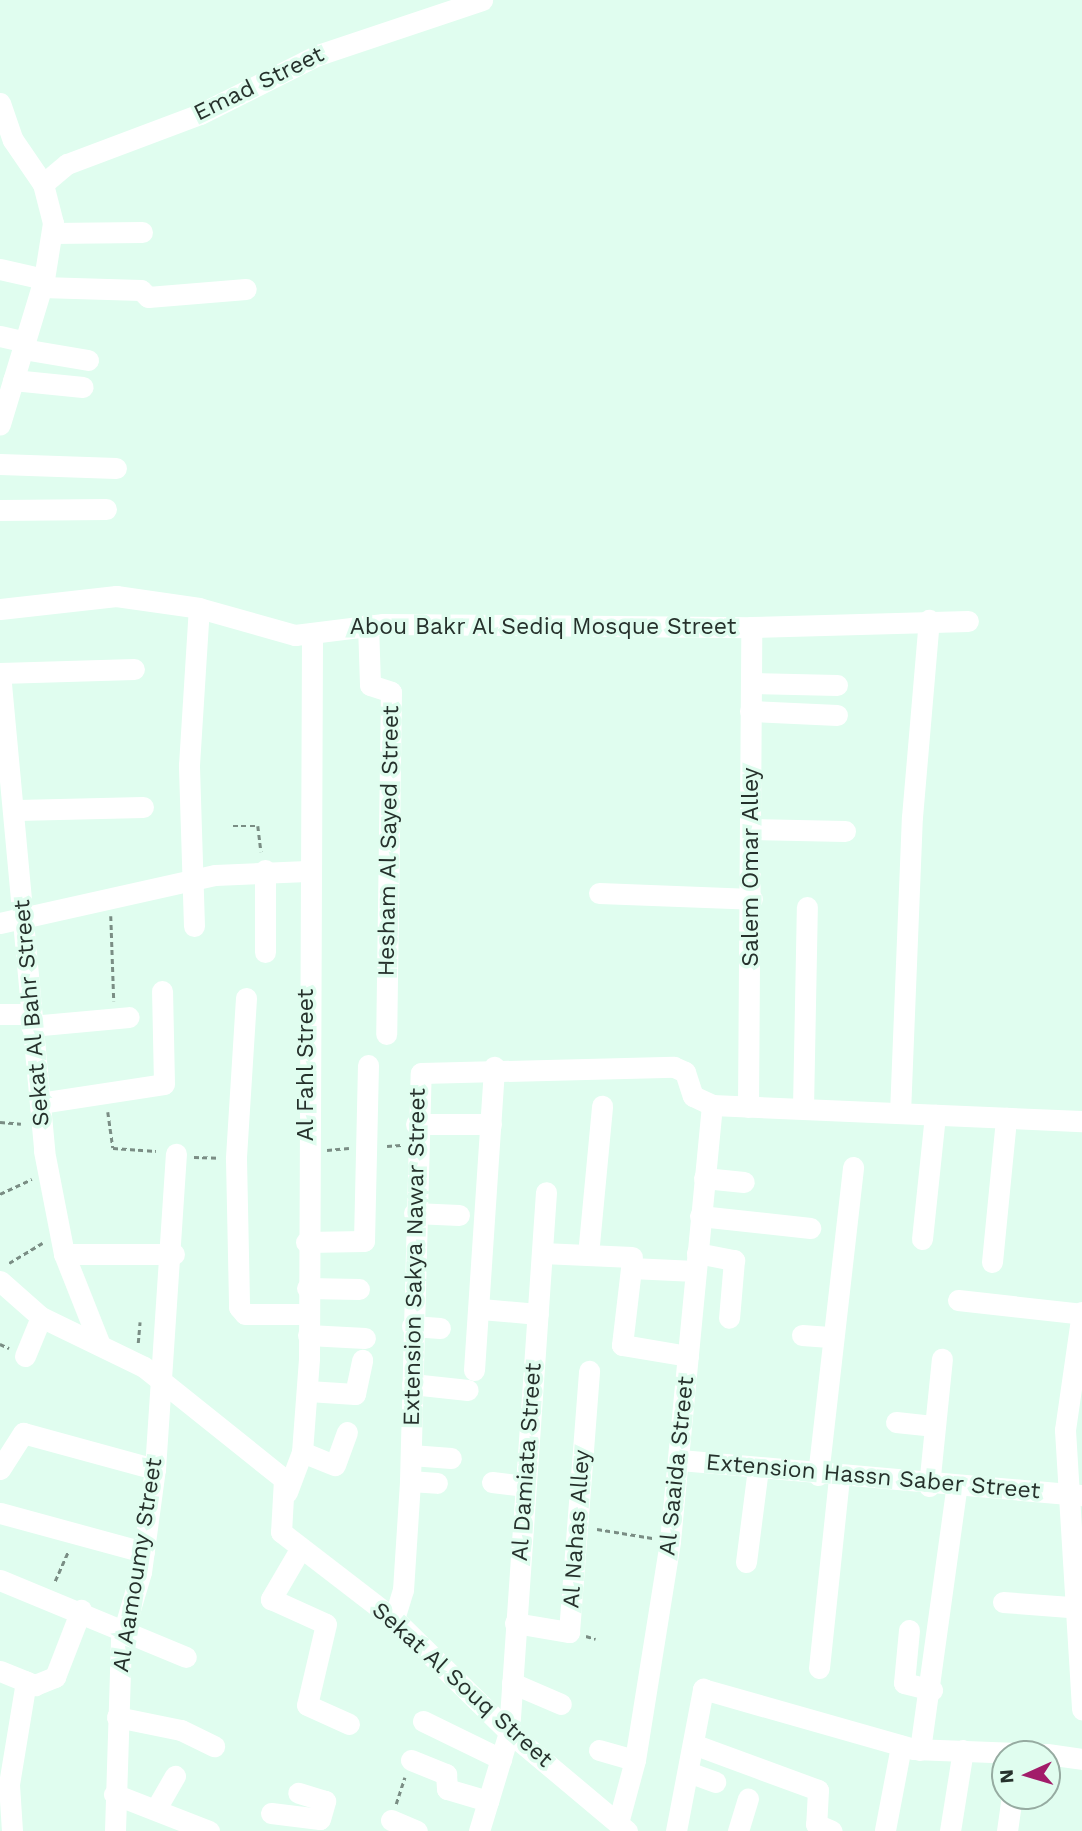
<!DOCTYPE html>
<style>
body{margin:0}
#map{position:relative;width:1082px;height:1831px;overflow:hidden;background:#e0fdef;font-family:"Work Sans",sans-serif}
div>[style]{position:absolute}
.path>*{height:2.5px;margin-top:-1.25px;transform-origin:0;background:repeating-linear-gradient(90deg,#7a8d84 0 5px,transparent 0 8.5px)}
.street>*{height:21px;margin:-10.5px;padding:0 10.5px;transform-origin:10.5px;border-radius:10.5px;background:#fff}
span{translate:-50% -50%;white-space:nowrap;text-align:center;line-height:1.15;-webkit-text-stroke:7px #e0fdef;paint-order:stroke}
.street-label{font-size:23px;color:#26312c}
.north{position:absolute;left:991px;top:1740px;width:70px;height:70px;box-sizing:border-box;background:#e0fdef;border:2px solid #96aba1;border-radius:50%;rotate:266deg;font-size:19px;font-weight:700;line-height:28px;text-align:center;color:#26312c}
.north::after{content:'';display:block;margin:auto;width:24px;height:32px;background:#a21d6a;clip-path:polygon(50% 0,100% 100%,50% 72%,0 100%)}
</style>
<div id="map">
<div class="path">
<div style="left:233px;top:826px;width:25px"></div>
<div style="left:258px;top:826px;width:26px;rotate:83deg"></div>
<div style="left:111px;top:916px;width:85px;rotate:88deg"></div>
<div style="left:108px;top:1112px;width:36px;rotate:82deg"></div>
<div style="left:113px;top:1148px;width:43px;rotate:4deg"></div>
<div style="left:0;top:1122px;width:21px;rotate:5deg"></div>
<div style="left:387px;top:1146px;width:14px;rotate:-4deg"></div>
<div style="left:327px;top:1150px;width:22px;rotate:-5deg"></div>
<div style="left:194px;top:1157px;width:25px;rotate:2deg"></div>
<div style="left:0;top:1194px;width:35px;rotate:-25deg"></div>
<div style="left:9px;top:1263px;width:39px;rotate:-31deg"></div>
<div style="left:138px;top:1343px;width:21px;rotate:-85deg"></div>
<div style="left:0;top:1344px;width:10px;rotate:24deg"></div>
<div style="left:597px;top:1529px;width:56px;rotate:9.3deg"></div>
<div style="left:55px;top:1581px;width:32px;rotate:-66deg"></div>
<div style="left:586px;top:1636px;width:10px;rotate:17deg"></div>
<div style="left:396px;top:1804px;width:28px;rotate:-72deg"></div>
</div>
<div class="street">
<div style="left:0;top:103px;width:39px;rotate:71deg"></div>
<div style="left:13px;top:140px;width:53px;rotate:55.7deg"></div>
<div style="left:43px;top:184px;width:40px;rotate:75.6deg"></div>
<div style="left:53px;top:223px;width:57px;rotate:99.1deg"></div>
<div style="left:44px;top:279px;width:152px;rotate:106.9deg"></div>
<div style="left:43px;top:184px;width:31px;rotate:-40deg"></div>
<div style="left:67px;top:164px;width:142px;rotate:-20.6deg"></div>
<div style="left:200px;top:114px;width:132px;rotate:-26.6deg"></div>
<div style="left:318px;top:55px;width:173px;rotate:-18.5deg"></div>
<div style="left:52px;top:233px;width:90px;rotate:-0.6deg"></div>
<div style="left:0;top:269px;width:45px;rotate:12.8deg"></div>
<div style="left:41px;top:287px;width:100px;rotate:1.7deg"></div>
<div style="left:141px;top:290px;width:10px;rotate:45deg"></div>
<div style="left:148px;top:297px;width:98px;rotate:-4.7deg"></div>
<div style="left:0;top:336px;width:26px;rotate:13deg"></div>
<div style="left:23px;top:349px;width:66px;rotate:9.6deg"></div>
<div style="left:13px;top:380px;width:70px;rotate:5.7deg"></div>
<div style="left:0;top:464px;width:116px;rotate:2deg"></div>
<div style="left:0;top:510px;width:106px;rotate:-0.5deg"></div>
<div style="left:0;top:609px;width:117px;rotate:-6.4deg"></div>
<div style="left:116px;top:596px;width:84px;rotate:8.2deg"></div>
<div style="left:199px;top:608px;width:100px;rotate:15.7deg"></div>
<div style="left:295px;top:635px;width:89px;rotate:-7.1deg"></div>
<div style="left:383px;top:624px;width:368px;rotate:0.5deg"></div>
<div style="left:751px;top:627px;width:217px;rotate:-1.6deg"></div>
<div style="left:368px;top:624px;width:61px;rotate:88.1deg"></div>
<div style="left:370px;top:685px;width:22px;rotate:18deg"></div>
<div style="left:391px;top:692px;width:342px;rotate:90.8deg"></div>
<div style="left:0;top:673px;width:480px;rotate:84.7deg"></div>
<div style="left:44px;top:1151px;width:105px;rotate:79deg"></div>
<div style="left:64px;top:1254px;width:98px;rotate:68.4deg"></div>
<div style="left:0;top:673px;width:134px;rotate:-1.7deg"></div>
<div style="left:751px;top:683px;width:86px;rotate:1.3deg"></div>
<div style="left:750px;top:711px;width:87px;rotate:2.6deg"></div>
<div style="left:17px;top:810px;width:126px;rotate:-1.4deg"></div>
<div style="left:752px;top:829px;width:93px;rotate:1.2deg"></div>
<div style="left:599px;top:893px;width:153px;rotate:2.2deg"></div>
<div style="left:0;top:923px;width:220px;rotate:-12.6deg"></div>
<div style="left:215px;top:875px;width:92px;rotate:-2.5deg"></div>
<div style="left:194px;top:926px;width:161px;rotate:-91.8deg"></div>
<div style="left:189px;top:765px;width:157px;rotate:-86.4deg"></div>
<div style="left:265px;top:952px;width:82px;rotate:-90deg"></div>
<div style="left:246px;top:998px;width:161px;rotate:93.6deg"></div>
<div style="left:236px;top:1159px;width:148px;rotate:88.8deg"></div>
<div style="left:239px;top:1307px;width:9px;rotate:49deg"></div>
<div style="left:245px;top:1314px;width:63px"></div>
<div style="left:0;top:1014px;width:30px"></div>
<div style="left:31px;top:1026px;width:98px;rotate:-5.2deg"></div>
<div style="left:40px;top:1103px;width:125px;rotate:-8.7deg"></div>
<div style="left:164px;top:1084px;width:93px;rotate:-91.2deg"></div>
<div style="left:748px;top:1107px;width:480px;rotate:-89.6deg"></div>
<div style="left:803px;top:1108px;width:201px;rotate:-88.9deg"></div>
<div style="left:900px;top:1113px;width:296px;rotate:-87.7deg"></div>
<div style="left:912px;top:817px;width:198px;rotate:-85.1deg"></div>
<div style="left:416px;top:1124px;width:75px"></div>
<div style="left:704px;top:1178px;width:40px;rotate:5.7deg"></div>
<div style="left:414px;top:1213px;width:45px;rotate:2.5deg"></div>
<div style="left:700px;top:1216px;width:111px;rotate:6.2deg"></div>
<div style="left:922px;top:1239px;width:125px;rotate:-84deg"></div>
<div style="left:306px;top:1242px;width:58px;rotate:-1deg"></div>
<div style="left:364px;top:1241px;width:176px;rotate:-88.7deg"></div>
<div style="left:542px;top:1253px;width:90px;rotate:2.5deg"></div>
<div style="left:697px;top:1253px;width:38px;rotate:11deg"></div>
<div style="left:734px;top:1260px;width:58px;rotate:94.9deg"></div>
<div style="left:64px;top:1254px;width:110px"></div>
<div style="left:588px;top:1255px;width:150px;rotate:-84.6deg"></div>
<div style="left:992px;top:1262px;width:145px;rotate:-84.4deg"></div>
<div style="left:0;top:1281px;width:55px;rotate:41.3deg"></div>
<div style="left:41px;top:1317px;width:114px;rotate:25.9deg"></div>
<div style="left:144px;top:1367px;width:179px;rotate:38.7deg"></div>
<div style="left:284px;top:1479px;width:53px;rotate:93.2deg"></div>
<div style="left:281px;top:1532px;width:143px;rotate:37.6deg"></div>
<div style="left:394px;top:1619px;width:161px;rotate:44.5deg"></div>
<div style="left:509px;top:1732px;width:154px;rotate:40deg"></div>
<div style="left:307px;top:1288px;width:52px;rotate:1.1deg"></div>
<div style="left:958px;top:1300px;width:125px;rotate:6.4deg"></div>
<div style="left:481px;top:1309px;width:57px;rotate:5deg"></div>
<div style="left:1082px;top:1312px;width:119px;rotate:98.2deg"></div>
<div style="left:1065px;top:1430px;width:280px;rotate:86.5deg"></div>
<div style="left:412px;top:1326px;width:28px;rotate:4deg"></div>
<div style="left:308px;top:1335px;width:57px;rotate:3deg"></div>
<div style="left:802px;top:1335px;width:31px;rotate:4deg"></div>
<div style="left:25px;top:1356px;width:42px;rotate:-67.7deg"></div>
<div style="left:688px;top:1356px;width:67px;rotate:-170.5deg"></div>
<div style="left:622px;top:1345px;width:78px;rotate:-83.3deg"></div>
<div style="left:631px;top:1268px;width:64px;rotate:2.7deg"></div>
<div style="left:474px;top:1370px;width:304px;rotate:-86.2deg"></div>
<div style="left:412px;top:1384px;width:56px;rotate:6.1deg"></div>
<div style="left:308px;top:1391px;width:47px;rotate:3.7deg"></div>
<div style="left:355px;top:1394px;width:35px;rotate:-78deg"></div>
<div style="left:896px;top:1422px;width:39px;rotate:6deg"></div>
<div style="left:302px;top:1452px;width:35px;rotate:22deg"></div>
<div style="left:335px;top:1465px;width:35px;rotate:-70deg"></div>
<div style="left:411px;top:1455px;width:40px;rotate:4.3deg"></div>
<div style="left:680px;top:1460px;width:404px;rotate:5deg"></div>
<div style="left:0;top:1469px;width:43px;rotate:-57.4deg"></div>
<div style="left:23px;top:1433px;width:137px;rotate:15.3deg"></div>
<div style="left:818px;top:1475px;width:310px;rotate:-83.5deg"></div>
<div style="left:410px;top:1481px;width:27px;rotate:4deg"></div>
<div style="left:492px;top:1482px;width:32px;rotate:7deg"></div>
<div style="left:929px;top:1486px;width:128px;rotate:-84.2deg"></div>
<div style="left:287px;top:1492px;width:43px;rotate:-69.4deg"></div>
<div style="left:302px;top:1452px;width:94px;rotate:-85.7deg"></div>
<div style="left:309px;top:1358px;width:724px;rotate:-89.76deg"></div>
<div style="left:0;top:1513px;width:149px;rotate:15.2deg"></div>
<div style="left:299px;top:1551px;width:56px;rotate:120.3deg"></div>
<div style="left:271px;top:1599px;width:60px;rotate:24.4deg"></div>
<div style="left:326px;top:1624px;width:83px;rotate:103.2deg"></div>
<div style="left:307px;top:1705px;width:46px;rotate:24.3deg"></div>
<div style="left:746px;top:1562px;width:95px;rotate:-82.7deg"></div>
<div style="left:0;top:1580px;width:201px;rotate:22.5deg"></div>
<div style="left:1003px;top:1602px;width:79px;rotate:4.3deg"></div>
<div style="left:394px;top:1619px;width:30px;rotate:-73deg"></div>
<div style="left:403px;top:1590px;width:109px;rotate:-86.3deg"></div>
<div style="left:410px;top:1481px;width:408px;rotate:-88.5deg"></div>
<div style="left:421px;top:1073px;width:253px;rotate:-1.4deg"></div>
<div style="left:674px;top:1067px;width:12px;rotate:24deg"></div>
<div style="left:685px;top:1072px;width:25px;rotate:72deg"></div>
<div style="left:693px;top:1096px;width:21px;rotate:25deg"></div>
<div style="left:712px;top:1105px;width:370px;rotate:2.5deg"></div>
<div style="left:515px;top:1623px;width:55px;rotate:9.5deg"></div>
<div style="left:569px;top:1632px;width:262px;rotate:-85.6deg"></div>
<div style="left:909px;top:1630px;width:53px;rotate:95.4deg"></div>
<div style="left:904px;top:1683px;width:29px;rotate:14deg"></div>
<div style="left:819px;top:1668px;width:192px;rotate:-84deg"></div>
<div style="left:0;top:1671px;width:38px;rotate:22deg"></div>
<div style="left:35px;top:1685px;width:22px;rotate:-22deg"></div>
<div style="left:55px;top:1677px;width:72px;rotate:-68.8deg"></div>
<div style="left:512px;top:1683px;width:53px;rotate:23.2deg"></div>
<div style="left:117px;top:1717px;width:65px;rotate:11.5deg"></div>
<div style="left:181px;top:1730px;width:37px;rotate:26deg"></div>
<div style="left:423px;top:1721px;width:87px;rotate:26deg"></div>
<div style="left:693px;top:1744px;width:133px;rotate:20.2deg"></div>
<div style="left:818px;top:1790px;width:34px;rotate:93deg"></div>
<div style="left:816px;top:1824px;width:17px;rotate:24deg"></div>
<div style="left:599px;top:1750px;width:37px;rotate:16deg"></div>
<div style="left:920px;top:1750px;width:263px;rotate:-82.1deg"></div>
<div style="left:1047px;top:1754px;width:35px;rotate:8deg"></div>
<div style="left:411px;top:1760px;width:38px;rotate:22deg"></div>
<div style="left:446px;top:1774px;width:15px;rotate:86deg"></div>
<div style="left:447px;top:1789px;width:43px;rotate:16.3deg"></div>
<div style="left:688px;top:1772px;width:29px;rotate:20deg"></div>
<div style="left:114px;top:1794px;width:102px;rotate:21.3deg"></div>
<div style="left:157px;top:1807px;width:36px;rotate:-60deg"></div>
<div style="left:271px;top:1813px;width:49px;rotate:7deg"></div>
<div style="left:320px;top:1819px;width:19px;rotate:-74deg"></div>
<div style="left:325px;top:1801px;width:28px;rotate:-163deg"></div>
<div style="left:391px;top:1820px;width:28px;rotate:23deg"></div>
<div style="left:618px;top:1823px;width:65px;rotate:-74.9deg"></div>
<div style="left:635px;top:1760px;width:222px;rotate:-80.9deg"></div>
<div style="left:670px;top:1541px;width:438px;rotate:-84.5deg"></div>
<div style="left:885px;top:1830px;width:86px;rotate:-79.2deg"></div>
<div style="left:12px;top:1831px;width:47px;rotate:-93.7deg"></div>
<div style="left:9px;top:1784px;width:104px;rotate:-80.6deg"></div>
<div style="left:115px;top:1831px;width:191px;rotate:-88.2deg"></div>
<div style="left:121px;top:1640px;width:71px;rotate:-73.6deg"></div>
<div style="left:141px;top:1572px;width:104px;rotate:-82.3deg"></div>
<div style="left:155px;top:1469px;width:316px;rotate:-86.2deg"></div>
<div style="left:479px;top:1831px;width:103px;rotate:-73.1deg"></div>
<div style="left:509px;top:1732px;width:541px;rotate:-86.08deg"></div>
<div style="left:676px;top:1831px;width:145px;rotate:-79.2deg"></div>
<div style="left:703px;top:1689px;width:218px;rotate:15.9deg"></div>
<div style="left:913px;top:1749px;width:130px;rotate:2.2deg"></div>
<div style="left:738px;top:1831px;width:34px;rotate:-73deg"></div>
<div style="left:950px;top:1831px;width:82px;rotate:-80.9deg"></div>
<div style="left:1007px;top:1831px;width:35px;rotate:-82deg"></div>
</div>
<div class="street-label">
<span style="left:259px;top:84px;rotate:-26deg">Emad Street</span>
<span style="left:543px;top:627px">Abou Bakr Al Sediq Mosque Street</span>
<span style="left:389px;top:841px;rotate:-89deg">Hesham Al Sayed Street</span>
<span style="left:751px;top:867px;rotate:-90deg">Salem Omar Alley</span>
<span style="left:32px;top:1013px;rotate:-95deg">Sekat Al Bahr Street</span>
<span style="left:306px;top:1065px;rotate:-90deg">Al Fahl Street</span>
<span style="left:415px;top:1257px;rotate:-89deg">Extension Sakya Nawar Street</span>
<span style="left:527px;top:1462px;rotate:-86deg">Al Damiata Street</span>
<span style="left:677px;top:1466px;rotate:-84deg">Al Saaida Street</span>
<span style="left:873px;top:1477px;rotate:5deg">Extension Hassn Saber Street</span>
<span style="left:577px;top:1529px;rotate:-86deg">Al Nahas Alley</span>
<span style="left:138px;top:1565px;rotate:-81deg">Al Aamoumy Street</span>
<span style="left:462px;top:1685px;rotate:42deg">Sekat Al Souq Street</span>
</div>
<div class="north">N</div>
</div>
